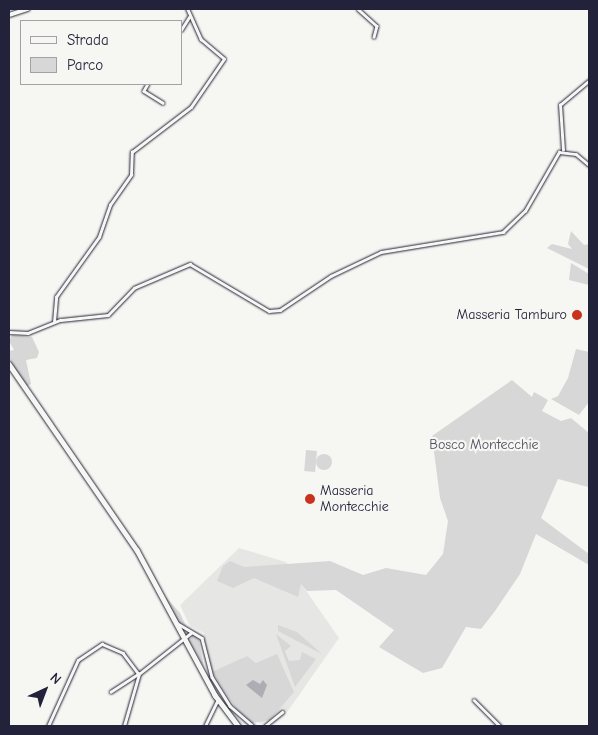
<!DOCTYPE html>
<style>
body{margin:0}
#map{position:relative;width:598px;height:735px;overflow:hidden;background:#f6f6f2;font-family:"Comic Neue",sans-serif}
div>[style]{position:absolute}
.built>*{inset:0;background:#e6e6e4}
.green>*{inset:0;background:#d7d7d7;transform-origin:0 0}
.round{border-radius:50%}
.water>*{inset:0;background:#adadb3}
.roads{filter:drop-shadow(0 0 1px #22223b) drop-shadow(0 0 1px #22223b)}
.minor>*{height:2.5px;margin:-1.25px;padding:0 1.25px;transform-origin:1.25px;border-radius:1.25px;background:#f6f6f2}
.secondary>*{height:4px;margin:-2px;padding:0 2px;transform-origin:2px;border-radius:2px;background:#f6f6f2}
.primary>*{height:4.5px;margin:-2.25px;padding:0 2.25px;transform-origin:2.25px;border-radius:2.25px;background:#f6f6f2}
.dots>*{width:14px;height:14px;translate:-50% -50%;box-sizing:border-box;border:2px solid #f6f6f2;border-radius:50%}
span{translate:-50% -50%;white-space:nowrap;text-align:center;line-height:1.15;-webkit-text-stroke:4.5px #f6f6f2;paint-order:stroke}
.poi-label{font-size:14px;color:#22223b}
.right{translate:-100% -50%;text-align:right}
.left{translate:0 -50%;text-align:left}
.park-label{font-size:14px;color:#4f4f62}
.frame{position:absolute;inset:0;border:10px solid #22223b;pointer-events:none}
.legend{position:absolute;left:20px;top:20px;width:162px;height:65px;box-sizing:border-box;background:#f6f6f2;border:1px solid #a1a1a9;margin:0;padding:6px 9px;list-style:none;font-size:15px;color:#22223b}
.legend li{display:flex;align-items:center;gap:10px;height:25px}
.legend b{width:25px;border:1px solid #a1a1a9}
.north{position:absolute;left:20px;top:665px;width:50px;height:50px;-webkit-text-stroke:4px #f6f6f2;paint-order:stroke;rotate:43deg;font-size:14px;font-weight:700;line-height:20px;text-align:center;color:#22223b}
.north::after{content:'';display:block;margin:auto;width:18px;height:22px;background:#22223b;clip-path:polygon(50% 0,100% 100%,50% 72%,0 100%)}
</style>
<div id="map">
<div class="built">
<div style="clip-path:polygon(239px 548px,286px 562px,339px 638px,285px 715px,279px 711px,261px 724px,236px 708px,221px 688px,207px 661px,204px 633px,190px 626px,180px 605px)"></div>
</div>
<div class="green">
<div style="clip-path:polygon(571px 231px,584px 245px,589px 244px,589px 269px,547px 248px,552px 244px,572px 249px,568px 244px)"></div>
<div style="clip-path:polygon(571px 263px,589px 274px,589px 285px,569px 280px)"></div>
<div style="clip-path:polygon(12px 335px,32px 337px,39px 352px,37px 358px,26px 360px,31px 384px,27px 386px,9px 360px,9px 351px,14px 350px,9px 341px)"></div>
<div style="clip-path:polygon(576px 349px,589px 352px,589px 402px,579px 415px,551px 399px,558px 396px,568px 378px)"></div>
<div style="clip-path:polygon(512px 380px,532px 397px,534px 392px,548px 400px,542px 411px,561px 421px,571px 418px,589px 433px,588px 487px,558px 479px,541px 518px,589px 554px,589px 565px,536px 534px,520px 574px,495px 611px,481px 629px,466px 627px,442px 668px,423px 673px,379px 647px,394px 630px,336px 590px,307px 591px,301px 584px,298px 597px,254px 578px,233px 588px,217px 581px,223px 566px,230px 561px,244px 567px,330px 561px,363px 575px,386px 568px,426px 575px,443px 554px,448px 521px,440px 498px,432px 436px)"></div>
<div style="left:306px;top:450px;width:11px;height:21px;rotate:5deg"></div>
<div class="round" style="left:316px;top:454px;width:16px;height:16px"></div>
<div style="clip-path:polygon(165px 596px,180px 613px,186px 626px,178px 622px)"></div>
<div style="clip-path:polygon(278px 625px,297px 632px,322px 654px,278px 631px)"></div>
<div style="clip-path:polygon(194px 634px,198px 636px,204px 667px,189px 641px)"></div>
<div style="clip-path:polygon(276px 634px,291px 646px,285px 651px,289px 661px,300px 660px,302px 652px,316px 659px,295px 687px)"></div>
<div style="clip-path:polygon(277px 654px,294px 692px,270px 720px,252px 723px,236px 708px,212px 672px,247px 656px,256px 663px)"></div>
</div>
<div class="water">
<div style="clip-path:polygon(253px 680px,260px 684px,263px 680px,267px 685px,262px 698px,246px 685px)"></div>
</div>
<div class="roads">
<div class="minor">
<div style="left:358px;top:9px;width:25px;rotate:42deg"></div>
<div style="left:377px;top:26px;width:11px;rotate:105deg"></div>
<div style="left:181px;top:30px;width:15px;rotate:-58deg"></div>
<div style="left:148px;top:84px;width:8px;rotate:120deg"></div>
<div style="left:144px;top:91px;width:22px;rotate:32deg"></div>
<div style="left:563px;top:150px;width:45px;rotate:-93.8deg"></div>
<div style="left:560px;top:105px;width:38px;rotate:-40deg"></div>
<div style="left:54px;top:322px;width:25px;rotate:-85deg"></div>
<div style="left:56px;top:297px;width:74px;rotate:-54.4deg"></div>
<div style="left:99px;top:237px;width:34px;rotate:-71deg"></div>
<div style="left:110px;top:205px;width:37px;rotate:-55deg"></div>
<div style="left:131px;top:175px;width:23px;rotate:-88deg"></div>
<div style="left:132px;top:152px;width:74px;rotate:-37.3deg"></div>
<div style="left:191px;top:107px;width:58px;rotate:-55.5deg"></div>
<div style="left:224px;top:59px;width:30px;rotate:-140deg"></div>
<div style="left:201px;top:40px;width:34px;rotate:-114deg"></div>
<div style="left:9px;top:332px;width:19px;rotate:3deg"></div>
<div style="left:28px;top:333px;width:35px;rotate:-22deg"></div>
<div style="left:61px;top:320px;width:47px;rotate:-6.1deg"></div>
<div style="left:108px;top:315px;width:37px;rotate:-46deg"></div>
<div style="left:134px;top:288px;width:61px;rotate:-23.2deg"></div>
<div style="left:190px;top:264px;width:92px;rotate:30.7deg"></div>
<div style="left:269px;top:311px;width:11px;rotate:-5deg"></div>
<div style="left:280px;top:310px;width:61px;rotate:-33.7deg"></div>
<div style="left:331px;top:276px;width:55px;rotate:-25.6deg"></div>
<div style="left:381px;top:252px;width:124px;rotate:-9.3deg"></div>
<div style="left:503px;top:232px;width:30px;rotate:-44deg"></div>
<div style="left:525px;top:211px;width:68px;rotate:-60deg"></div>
<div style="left:559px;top:152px;width:17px;rotate:7deg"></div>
<div style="left:576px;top:154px;width:17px;rotate:40deg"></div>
<div style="left:177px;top:623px;width:29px;rotate:31deg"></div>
<div style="left:202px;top:638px;width:40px;rotate:75.6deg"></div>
<div style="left:212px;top:677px;width:34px;rotate:58deg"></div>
<div style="left:230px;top:706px;width:30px;rotate:41deg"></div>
<div style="left:474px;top:700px;width:37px;rotate:45deg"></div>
<div style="left:48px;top:726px;width:72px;rotate:-65.6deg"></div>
<div style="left:78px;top:660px;width:29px;rotate:-34deg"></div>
<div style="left:102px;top:644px;width:23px;rotate:23deg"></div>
<div style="left:123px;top:653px;width:26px;rotate:53deg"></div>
<div style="left:139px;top:674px;width:33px;rotate:147deg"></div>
<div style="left:124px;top:726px;width:54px;rotate:-73.9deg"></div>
<div style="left:139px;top:674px;width:66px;rotate:-38.3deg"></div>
<div style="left:205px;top:726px;width:30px;rotate:-64deg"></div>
<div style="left:265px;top:726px;width:22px;rotate:-39deg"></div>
</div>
<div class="secondary">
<div style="left:9px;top:15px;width:20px;rotate:-18deg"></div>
</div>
<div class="primary">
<div style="left:9px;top:364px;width:226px;rotate:55.5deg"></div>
<div style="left:137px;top:550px;width:165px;rotate:61.7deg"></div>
<div style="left:215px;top:695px;width:39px;rotate:53deg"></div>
</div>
</div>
<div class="dots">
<div style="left:577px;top:315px;background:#c8321e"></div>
<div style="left:310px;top:499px;background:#c8321e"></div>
</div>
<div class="poi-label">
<span class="right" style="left:567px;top:315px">Masseria Tamburo</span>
<span class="left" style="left:320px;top:499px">Masseria<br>Montecchie</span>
</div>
<div class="park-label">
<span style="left:484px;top:445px">Bosco Montecchie</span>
</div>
<div class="frame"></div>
<ul class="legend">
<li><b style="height:6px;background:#f6f6f2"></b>Strada</li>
<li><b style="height:14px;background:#d7d7d7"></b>Parco</li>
</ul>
<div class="north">N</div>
</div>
